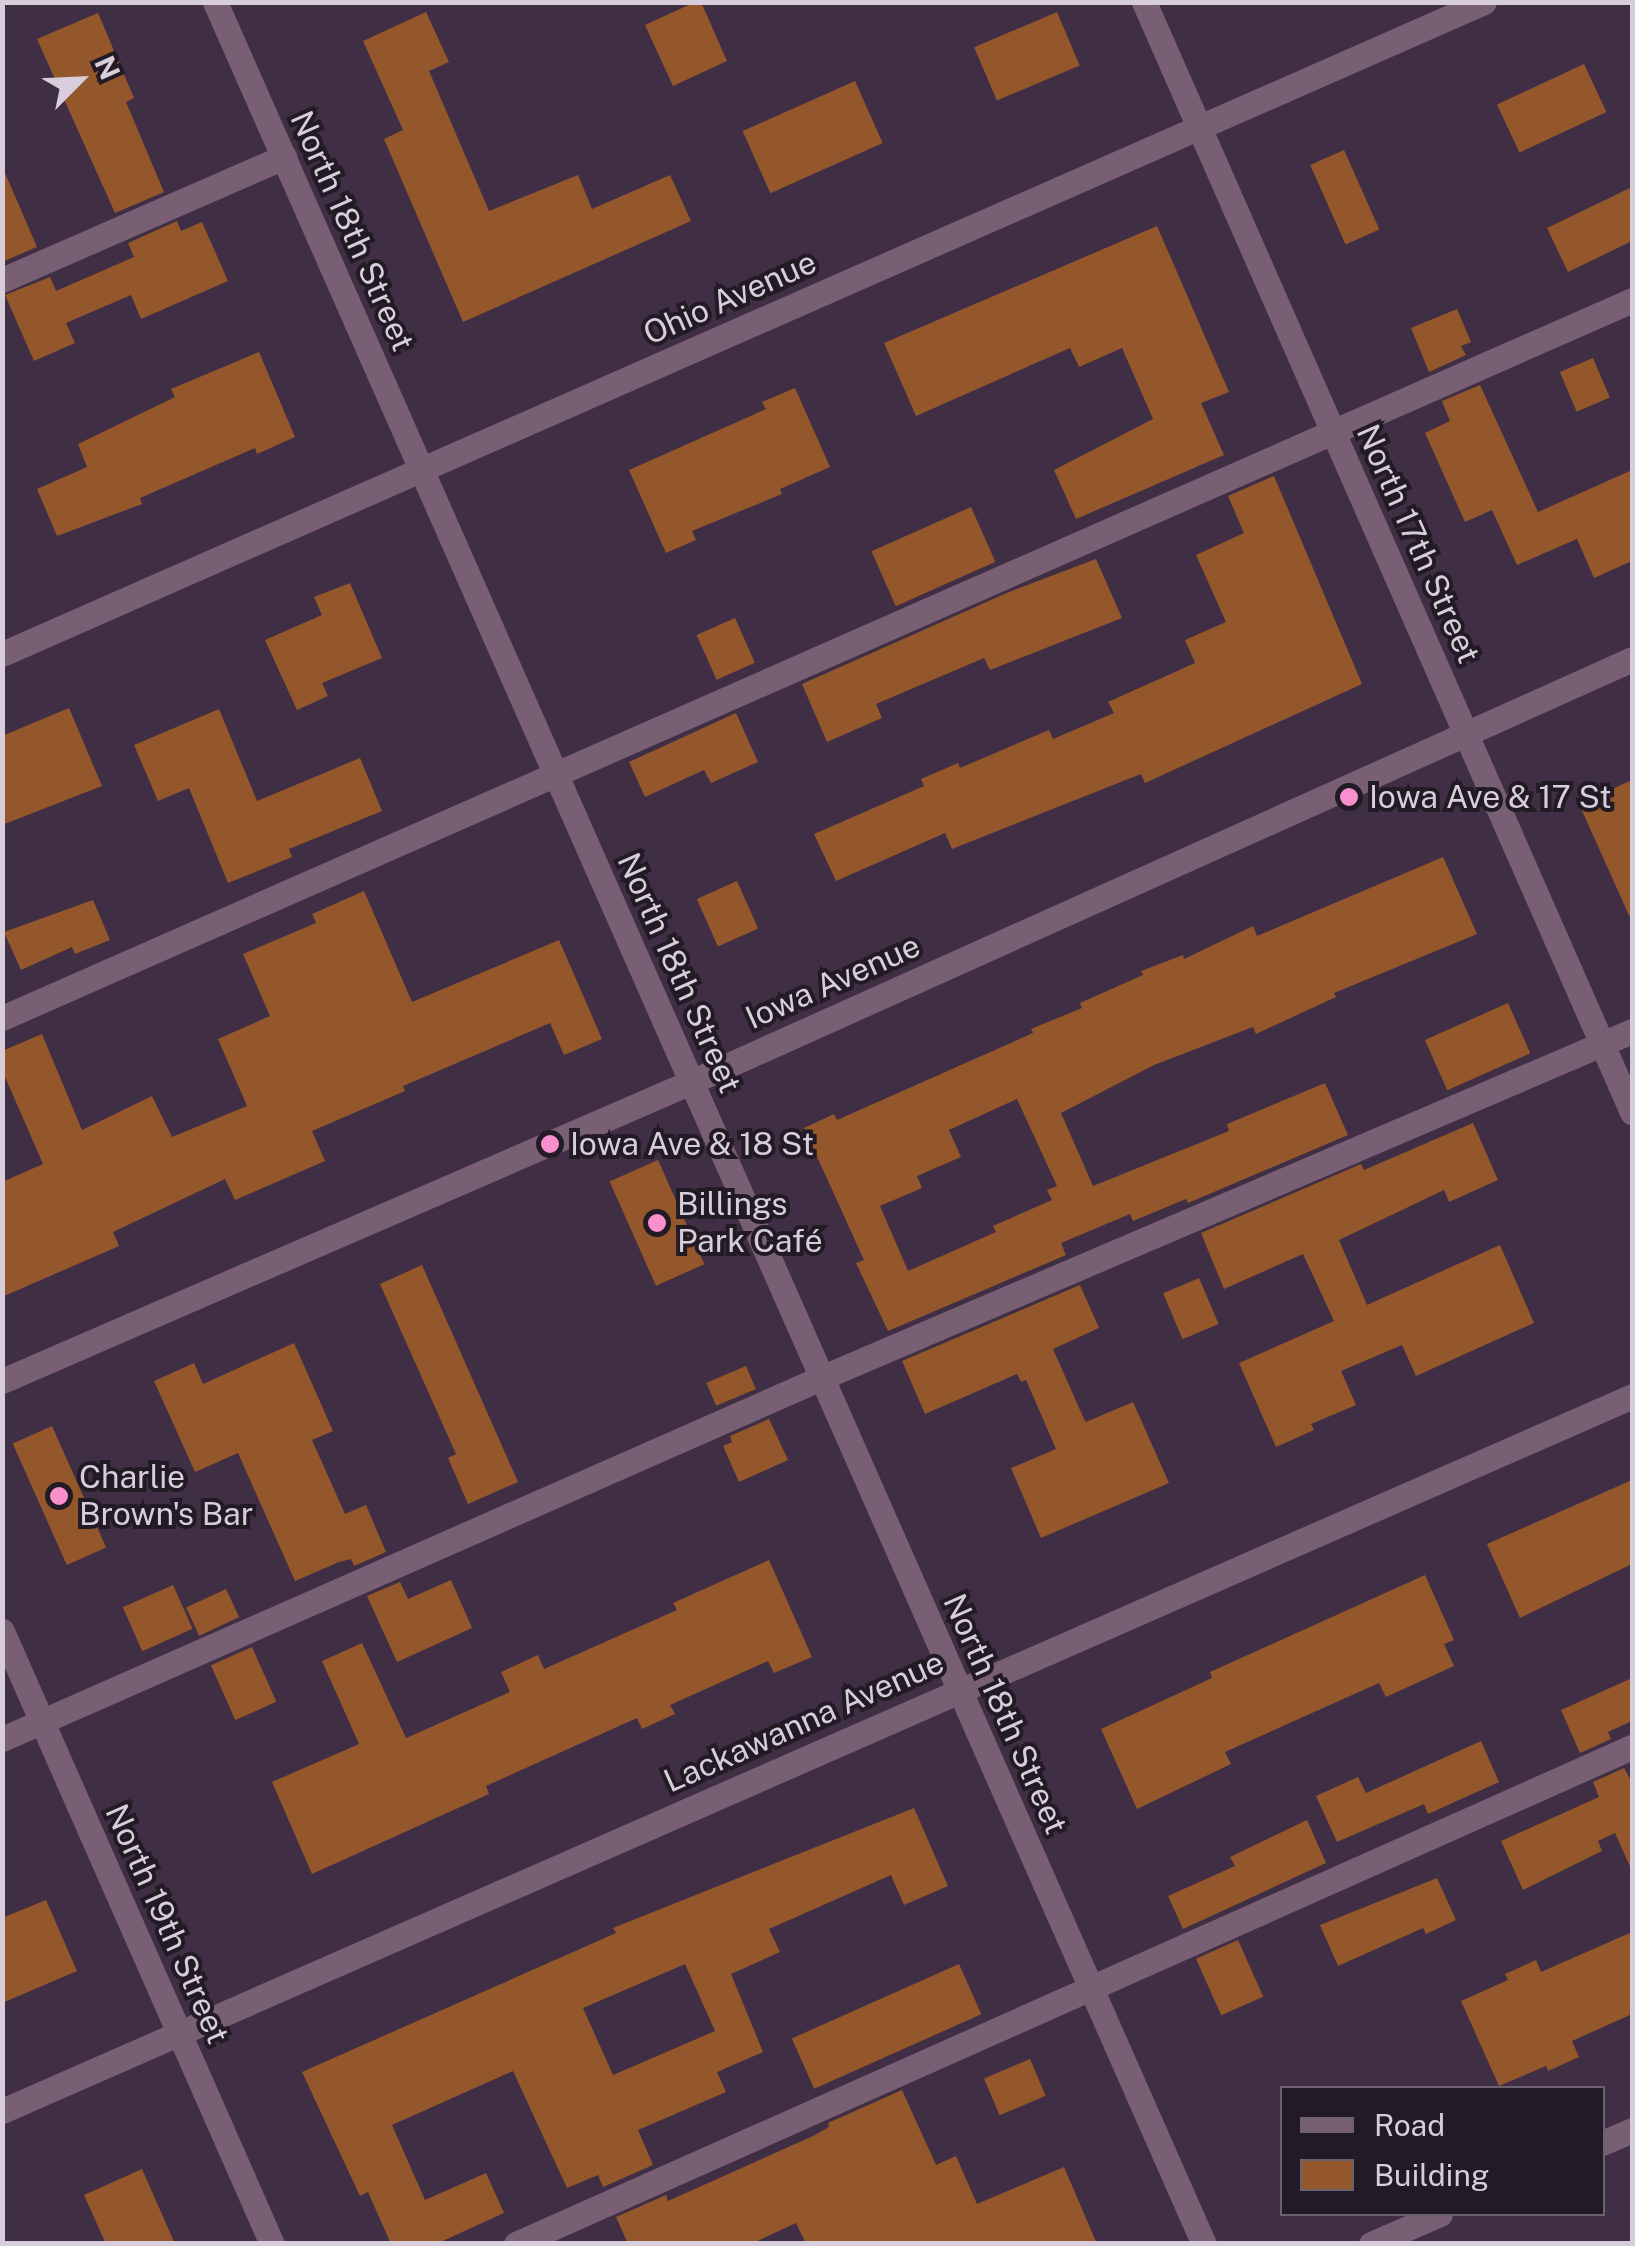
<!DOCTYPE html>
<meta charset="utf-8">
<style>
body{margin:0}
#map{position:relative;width:1635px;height:2246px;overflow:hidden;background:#402f44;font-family:"Public Sans",sans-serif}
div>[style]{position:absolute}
.building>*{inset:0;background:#94562b;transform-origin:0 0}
.minor>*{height:25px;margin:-12.5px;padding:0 12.5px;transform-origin:12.5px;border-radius:12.5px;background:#795f74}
.dots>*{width:28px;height:28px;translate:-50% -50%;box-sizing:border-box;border:5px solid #221a24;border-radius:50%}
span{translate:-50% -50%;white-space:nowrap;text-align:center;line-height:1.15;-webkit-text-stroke:8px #221a24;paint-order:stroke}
.street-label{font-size:32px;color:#d8cddb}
.poi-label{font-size:32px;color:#d8cddb}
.left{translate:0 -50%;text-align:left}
.frame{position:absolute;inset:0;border:5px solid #d8cddb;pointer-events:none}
.legend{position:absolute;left:1280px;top:2086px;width:325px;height:130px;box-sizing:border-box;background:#221a24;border:2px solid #6b626d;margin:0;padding:12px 18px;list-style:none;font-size:30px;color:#d8cddb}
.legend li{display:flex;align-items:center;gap:20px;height:50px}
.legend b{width:50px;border:2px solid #6b626d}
.north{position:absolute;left:30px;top:30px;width:100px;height:100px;-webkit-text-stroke:8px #221a24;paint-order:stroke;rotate:66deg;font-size:28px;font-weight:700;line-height:40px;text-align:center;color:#d8cddb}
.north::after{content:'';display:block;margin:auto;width:35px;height:45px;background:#d8cddb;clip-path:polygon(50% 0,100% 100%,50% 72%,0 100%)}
</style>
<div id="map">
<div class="building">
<div style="clip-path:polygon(695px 2px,701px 2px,727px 61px,673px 86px,645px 25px)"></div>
<div style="clip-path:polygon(426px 12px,449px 62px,429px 71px,489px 211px,578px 175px,592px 209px,670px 175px,691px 221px,463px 322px,384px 139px,403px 130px,363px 41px)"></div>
<div style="left:1057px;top:12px;width:58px;height:90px;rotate:67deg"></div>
<div style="clip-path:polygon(98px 13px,134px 98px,126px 102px,164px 192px,115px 213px,37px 39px)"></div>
<div style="left:1584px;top:64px;width:53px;height:96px;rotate:65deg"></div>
<div style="left:855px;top:81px;width:68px;height:123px;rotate:66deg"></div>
<div style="left:1344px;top:150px;width:87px;height:37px;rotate:66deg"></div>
<div style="clip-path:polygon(2px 166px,37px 247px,2px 262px)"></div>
<div style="clip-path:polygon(1632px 187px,1632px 241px,1568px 272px,1547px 228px)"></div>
<div style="clip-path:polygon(177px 221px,181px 231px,202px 222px,228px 281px,141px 319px,131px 295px,66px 323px,75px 343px,34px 361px,5px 295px,50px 277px,56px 291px,134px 257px,128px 243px)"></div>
<div style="clip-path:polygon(1157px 226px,1229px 392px,1201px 403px,1224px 455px,1076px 519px,1054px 470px,1153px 419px,1122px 348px,1079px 367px,1070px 348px,916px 416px,884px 343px)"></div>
<div style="clip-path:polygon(1457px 309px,1471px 342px,1461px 346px,1466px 355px,1429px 372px,1411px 328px)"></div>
<div style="clip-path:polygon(259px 352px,295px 437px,257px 454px,255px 448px,140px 498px,142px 504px,57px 536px,37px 489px,87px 467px,78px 444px,175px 397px,171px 389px)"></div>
<div style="left:1593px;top:358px;width:43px;height:36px;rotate:67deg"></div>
<div style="clip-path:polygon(1480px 385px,1538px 512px,1632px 470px,1632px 561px,1594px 578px,1577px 539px,1517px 565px,1492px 510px,1465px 522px,1425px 433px,1450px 421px,1442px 401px)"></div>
<div style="clip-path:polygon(795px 388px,830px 467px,780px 489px,782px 494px,692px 531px,696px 540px,666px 553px,629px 470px,766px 409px,762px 402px)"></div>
<div style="clip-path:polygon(1274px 476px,1362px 684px,1145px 783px,1141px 774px,952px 849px,945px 833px,836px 881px,814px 834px,924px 786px,921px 779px,958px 763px,960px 768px,1049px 730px,1053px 739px,1114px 713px,1108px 702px,1195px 663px,1185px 640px,1226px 622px,1196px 555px,1244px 533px,1228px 496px)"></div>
<div style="left:971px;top:507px;width:60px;height:109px;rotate:66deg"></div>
<div style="clip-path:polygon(1096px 559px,1122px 618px,990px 670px,984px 658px,876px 704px,882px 718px,827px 742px,802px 684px,1009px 592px)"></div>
<div style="clip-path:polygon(350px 583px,382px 658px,322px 683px,328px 696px,297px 710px,265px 640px,322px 615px,314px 597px)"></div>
<div style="left:735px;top:618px;width:49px;height:42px;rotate:66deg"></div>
<div style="clip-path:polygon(69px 708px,102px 786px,2px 825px,2px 736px)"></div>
<div style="clip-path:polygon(219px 709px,257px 801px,360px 758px,382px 811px,289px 849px,292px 857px,228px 883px,189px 788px,158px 801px,134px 745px)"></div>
<div style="clip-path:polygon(736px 713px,758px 762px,711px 783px,704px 770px,645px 797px,629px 762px)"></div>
<div style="clip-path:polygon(1632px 780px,1632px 922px,1579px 804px)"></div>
<div style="clip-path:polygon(evenodd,1443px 857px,1477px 934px,1334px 993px,1336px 997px,1256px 1034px,1253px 1027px,1154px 1065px,1061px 1113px,1093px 1186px,1229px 1131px,1227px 1124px,1325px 1083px,1348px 1135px,1188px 1203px,1186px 1199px,1133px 1221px,1130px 1214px,1061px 1243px,1066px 1255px,888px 1331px,856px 1263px,864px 1260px,804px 1128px,834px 1114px,837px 1120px,1033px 1033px,1031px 1029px,1082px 1008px,1080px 1003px,1143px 975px,1141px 971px,1183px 955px,1184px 959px,1253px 926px,1257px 936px,1443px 857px,1017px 1099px,1057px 1186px,1047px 1190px,1052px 1200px,993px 1226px,996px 1232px,908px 1271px,880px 1206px,922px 1188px,917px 1176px,961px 1157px,949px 1130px,1017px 1099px)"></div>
<div style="left:737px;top:881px;width:52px;height:44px;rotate:66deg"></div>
<div style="clip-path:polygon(364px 891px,412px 1002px,559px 940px,602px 1039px,564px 1055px,550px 1023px,403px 1086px,405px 1091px,312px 1131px,325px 1161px,235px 1200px,225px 1179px,113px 1232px,119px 1246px,2px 1297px,2px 1182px,43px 1164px,2px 1070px,2px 1051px,42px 1034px,82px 1130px,152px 1096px,172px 1137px,247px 1106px,218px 1039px,270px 1016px,243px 954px,316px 923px,312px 914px)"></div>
<div style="clip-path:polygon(93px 900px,110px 940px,75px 954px,72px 947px,21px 970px,4px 932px)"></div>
<div style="left:1508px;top:1003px;width:55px;height:91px;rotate:66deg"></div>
<div style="clip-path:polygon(1473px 1123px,1498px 1180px,1449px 1202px,1444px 1190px,1339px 1240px,1367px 1305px,1500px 1245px,1534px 1323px,1416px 1376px,1402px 1345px,1341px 1371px,1356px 1405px,1311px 1424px,1314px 1430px,1276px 1447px,1239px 1363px,1334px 1321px,1303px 1254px,1224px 1289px,1201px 1233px,1361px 1164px,1364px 1170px)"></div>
<div style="left:658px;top:1160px;width:114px;height:53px;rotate:66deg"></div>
<div style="clip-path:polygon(422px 1265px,518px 1482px,468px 1504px,448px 1458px,456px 1454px,380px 1284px)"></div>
<div style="left:1199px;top:1278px;width:50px;height:39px;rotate:67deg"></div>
<div style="clip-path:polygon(1080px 1285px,1099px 1328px,1053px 1349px,1084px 1419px,1086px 1422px,1133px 1402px,1169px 1483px,1041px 1538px,1011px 1468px,1056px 1449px,1026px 1380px,1021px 1382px,1017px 1374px,925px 1414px,902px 1361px)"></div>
<div style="clip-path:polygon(294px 1343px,333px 1431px,312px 1440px,345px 1514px,366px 1505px,386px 1552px,354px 1566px,351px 1559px,339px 1562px,295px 1581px,238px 1453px,195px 1472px,154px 1381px,194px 1363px,203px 1384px)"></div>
<div style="left:746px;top:1366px;width:25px;height:43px;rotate:67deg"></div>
<div style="clip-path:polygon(769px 1419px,788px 1460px,739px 1482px,723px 1446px,732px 1442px,730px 1436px)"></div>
<div style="left:52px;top:1426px;width:133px;height:43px;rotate:66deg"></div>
<div style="clip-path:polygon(1632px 1480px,1632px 1564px,1520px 1618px,1487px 1544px)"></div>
<div style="clip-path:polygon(769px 1560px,812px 1657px,774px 1673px,768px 1661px,670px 1705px,675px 1714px,642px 1729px,637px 1718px,486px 1786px,489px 1794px,312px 1874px,272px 1782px,359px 1744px,322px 1661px,362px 1643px,406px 1738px,510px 1692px,501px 1672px,538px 1655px,544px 1669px,677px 1610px,673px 1603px)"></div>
<div style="clip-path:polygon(1425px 1575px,1454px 1640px,1444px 1644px,1454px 1666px,1386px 1697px,1379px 1683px,1225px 1752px,1231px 1764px,1137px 1809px,1101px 1729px,1212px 1678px,1210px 1672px)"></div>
<div style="clip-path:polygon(451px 1580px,472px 1628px,397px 1662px,367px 1596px,400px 1582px,408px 1599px)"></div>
<div style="left:173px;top:1585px;width:48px;height:55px;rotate:66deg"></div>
<div style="left:226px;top:1589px;width:31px;height:44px;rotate:65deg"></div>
<div style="left:252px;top:1647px;width:60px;height:45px;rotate:66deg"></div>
<div style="clip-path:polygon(1632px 1678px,1632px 1721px,1608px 1732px,1611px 1739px,1580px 1753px,1561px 1710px)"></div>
<div style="clip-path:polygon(1481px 1741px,1499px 1782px,1428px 1814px,1424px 1804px,1337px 1842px,1316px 1796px,1358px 1777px,1366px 1793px)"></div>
<div style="clip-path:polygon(1624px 1768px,1632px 1782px,1632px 1871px,1615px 1833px,1598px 1841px,1602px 1851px,1523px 1890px,1501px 1841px,1599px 1797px,1593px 1782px)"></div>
<div style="clip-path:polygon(evenodd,914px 1808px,948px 1886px,904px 1905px,891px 1875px,769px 1929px,780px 1952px,731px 1974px,763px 2052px,717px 2072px,726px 2092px,638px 2130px,653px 2165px,603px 2187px,598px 2175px,567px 2188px,513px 2071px,392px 2125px,425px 2200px,486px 2173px,504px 2213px,436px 2244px,391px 2244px,368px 2192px,360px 2196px,302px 2072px,616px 1933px,613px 1928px,914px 1808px,685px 1964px,715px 2031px,613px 2075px,583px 2008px,685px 1964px)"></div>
<div style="clip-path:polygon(1307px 1820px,1326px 1863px,1183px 1929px,1168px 1896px,1235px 1866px,1230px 1857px)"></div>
<div style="clip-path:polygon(1437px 1878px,1456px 1920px,1426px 1934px,1423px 1928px,1338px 1966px,1320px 1925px)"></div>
<div style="clip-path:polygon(46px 1900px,77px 1971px,2px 2003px,2px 1918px)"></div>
<div style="clip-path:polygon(1632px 1932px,1632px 2014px,1572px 2041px,1579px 2057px,1548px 2071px,1546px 2066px,1499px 2086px,1461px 2001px,1508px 1980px,1505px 1974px,1536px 1960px,1541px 1972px)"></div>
<div style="left:1238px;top:1940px;width:62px;height:46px;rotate:66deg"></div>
<div style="left:959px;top:1964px;width:55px;height:183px;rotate:66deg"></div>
<div style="left:1030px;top:2059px;width:40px;height:50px;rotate:67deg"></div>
<div style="clip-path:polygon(902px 2090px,936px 2165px,956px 2156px,977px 2204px,1064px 2167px,1097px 2244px,806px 2244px,796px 2223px,751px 2244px,628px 2244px,616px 2217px,666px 2195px,668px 2201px,813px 2136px,829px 2127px,828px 2123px)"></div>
<div style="clip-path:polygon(142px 2169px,175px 2244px,106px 2244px,84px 2195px)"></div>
</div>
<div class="minor">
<div style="left:215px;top:2px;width:2450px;rotate:66.2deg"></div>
<div style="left:1144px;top:2px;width:1213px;rotate:66.27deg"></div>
<div style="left:2px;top:280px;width:308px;rotate:-23.6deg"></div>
<div style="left:2px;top:654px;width:1619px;rotate:-23.75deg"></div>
<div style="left:2px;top:1018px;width:1781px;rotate:-23.77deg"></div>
<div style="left:2px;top:1381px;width:751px;rotate:-23.46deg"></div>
<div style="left:691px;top:1082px;width:1032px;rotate:-24.2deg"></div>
<div style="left:2px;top:1631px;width:670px;rotate:66.23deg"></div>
<div style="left:2px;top:1739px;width:895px;rotate:-23.79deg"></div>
<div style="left:821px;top:1378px;width:882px;rotate:-23.16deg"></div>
<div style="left:2px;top:2111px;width:1780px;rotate:-23.68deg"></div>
<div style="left:1602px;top:2143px;width:33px;rotate:-23deg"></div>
<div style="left:516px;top:2244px;width:1222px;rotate:-24.01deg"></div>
<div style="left:1371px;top:2244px;width:75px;rotate:-23.5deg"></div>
</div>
<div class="dots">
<div style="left:1349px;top:797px;background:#f790cd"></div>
<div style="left:550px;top:1144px;background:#f790cd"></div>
<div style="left:657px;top:1223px;background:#f790cd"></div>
<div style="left:59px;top:1496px;background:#f790cd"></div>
</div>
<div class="street-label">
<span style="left:352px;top:231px;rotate:66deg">North 18th Street</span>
<span style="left:730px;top:298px;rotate:-24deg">Ohio Avenue</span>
<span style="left:1418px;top:544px;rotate:66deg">North 17th Street</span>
<span style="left:679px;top:973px;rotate:66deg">North 18th Street</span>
<span style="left:833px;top:982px;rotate:-24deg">Iowa Avenue</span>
<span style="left:1005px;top:1714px;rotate:66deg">North 18th Street</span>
<span style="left:804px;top:1722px;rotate:-24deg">Lackawanna Avenue</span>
<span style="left:167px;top:1924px;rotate:66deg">North 19th Street</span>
</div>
<div class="poi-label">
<span class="left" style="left:1369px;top:797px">Iowa Ave &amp; 17 St</span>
<span class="left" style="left:570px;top:1144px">Iowa Ave &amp; 18 St</span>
<span class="left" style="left:677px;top:1223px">Billings<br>Park Café</span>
<span class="left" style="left:79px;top:1496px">Charlie<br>Brown's Bar</span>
</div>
<div class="frame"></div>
<ul class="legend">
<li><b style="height:12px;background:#795f74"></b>Road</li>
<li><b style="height:28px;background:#94562b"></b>Building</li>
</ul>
<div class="north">N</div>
</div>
